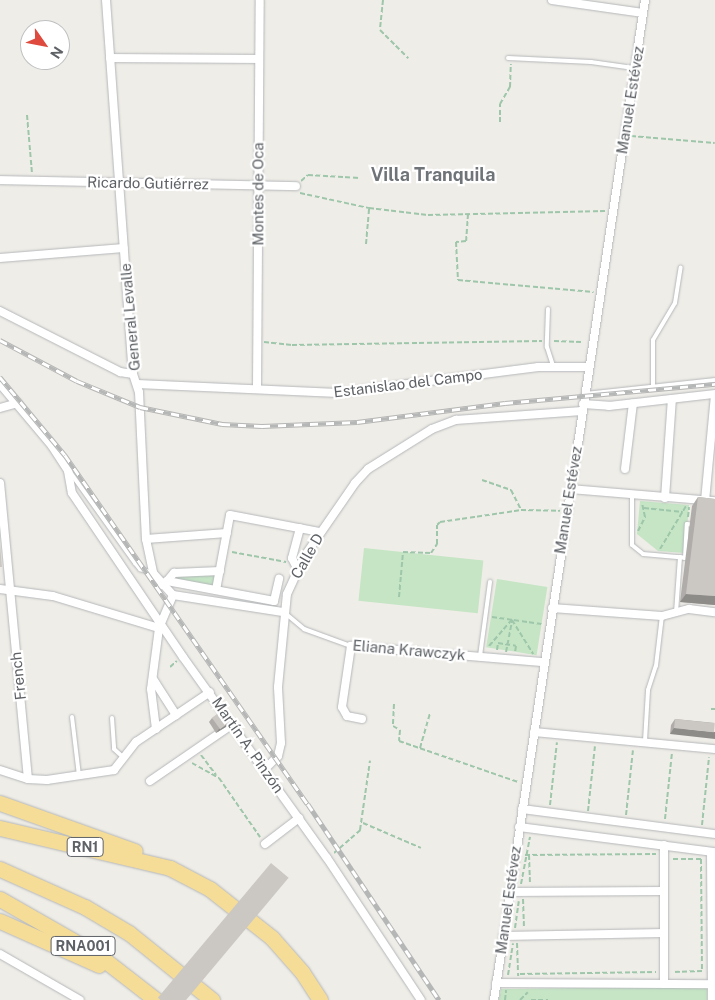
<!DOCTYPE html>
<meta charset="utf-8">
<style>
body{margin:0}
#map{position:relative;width:715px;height:1000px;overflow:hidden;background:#efede7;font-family:"Public Sans",sans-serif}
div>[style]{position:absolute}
.green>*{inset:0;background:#c5e5c5;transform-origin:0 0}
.path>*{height:2px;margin-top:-1px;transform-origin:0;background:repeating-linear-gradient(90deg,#9ec6aa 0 5px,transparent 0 7.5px)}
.roads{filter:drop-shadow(0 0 1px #b4b7ba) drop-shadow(0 0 1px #b4b7ba)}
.service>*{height:4px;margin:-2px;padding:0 2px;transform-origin:2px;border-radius:2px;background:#fff}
.minor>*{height:8px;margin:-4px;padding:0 4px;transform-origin:4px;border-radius:4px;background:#fff}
.motorway>*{height:15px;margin:-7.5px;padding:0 7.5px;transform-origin:7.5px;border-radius:7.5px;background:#f6dd97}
.rail>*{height:4.5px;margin-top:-2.25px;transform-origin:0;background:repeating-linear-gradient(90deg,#fff 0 8px,#b5b6b6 0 16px);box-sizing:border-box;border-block:1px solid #b5b6b6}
.wall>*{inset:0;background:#afaca9}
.shaded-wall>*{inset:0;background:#8e8c89}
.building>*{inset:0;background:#cbc8c4;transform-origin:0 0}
span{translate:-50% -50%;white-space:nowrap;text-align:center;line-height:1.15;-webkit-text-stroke:4.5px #fff;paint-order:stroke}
.shield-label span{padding:1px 4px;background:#fff;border:1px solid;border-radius:4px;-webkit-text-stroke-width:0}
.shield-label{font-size:14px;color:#5e6266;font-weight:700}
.street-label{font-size:15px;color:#5e6266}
.quarter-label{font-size:18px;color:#6f7478;font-weight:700}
.north{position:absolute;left:20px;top:20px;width:50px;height:50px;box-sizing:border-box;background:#fff;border:1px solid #bfc0c2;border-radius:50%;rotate:123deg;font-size:14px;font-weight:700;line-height:20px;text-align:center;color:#5e6266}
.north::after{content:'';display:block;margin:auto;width:18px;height:22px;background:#de4a3e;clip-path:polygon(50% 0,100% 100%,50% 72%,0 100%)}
</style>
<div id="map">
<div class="green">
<div style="clip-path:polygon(640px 501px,689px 505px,685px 553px,658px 551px,637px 534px)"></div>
<div style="left:364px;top:548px;width:120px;height:53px;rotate:6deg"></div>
<div style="clip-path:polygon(216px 575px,214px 587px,173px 579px,177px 576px)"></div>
<div style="left:497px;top:579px;width:51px;height:69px;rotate:9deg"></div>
<div style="clip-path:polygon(707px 986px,707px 1000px,499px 1000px,501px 989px)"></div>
</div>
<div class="path">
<div style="left:383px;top:0;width:30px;rotate:96deg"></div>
<div style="left:380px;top:30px;width:40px;rotate:45deg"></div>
<div style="left:27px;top:115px;width:58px;rotate:85.1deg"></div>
<div style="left:500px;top:122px;width:18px;rotate:-90deg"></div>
<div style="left:500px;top:104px;width:20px;rotate:-60deg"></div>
<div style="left:510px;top:87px;width:23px;rotate:-88deg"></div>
<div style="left:631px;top:136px;width:84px;rotate:4.8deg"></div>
<div style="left:301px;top:181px;width:9px;rotate:-41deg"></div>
<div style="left:308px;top:175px;width:52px;rotate:3.3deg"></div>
<div style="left:300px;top:193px;width:71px;rotate:12.3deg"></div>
<div style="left:369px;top:208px;width:59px;rotate:6.8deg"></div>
<div style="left:428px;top:215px;width:177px;rotate:-1.3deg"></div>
<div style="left:468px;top:214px;width:27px;rotate:94deg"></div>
<div style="left:466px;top:241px;width:10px;rotate:174deg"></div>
<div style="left:456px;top:242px;width:38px;rotate:87deg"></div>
<div style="left:458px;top:280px;width:136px;rotate:5.1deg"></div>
<div style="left:366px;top:244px;width:36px;rotate:-85deg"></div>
<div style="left:554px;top:341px;width:27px;rotate:2deg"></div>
<div style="left:264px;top:342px;width:28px;rotate:6deg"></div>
<div style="left:292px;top:345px;width:250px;rotate:-0.9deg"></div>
<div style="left:482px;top:480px;width:31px;rotate:19deg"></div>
<div style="left:511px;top:490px;width:22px;rotate:63deg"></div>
<div style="left:644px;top:508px;width:39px;rotate:6deg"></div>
<div style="left:688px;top:517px;width:10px;rotate:-84deg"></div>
<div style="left:638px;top:531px;width:16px;rotate:-63deg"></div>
<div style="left:645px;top:517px;width:14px;rotate:-102deg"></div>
<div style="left:660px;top:549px;width:50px;rotate:-58.8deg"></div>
<div style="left:232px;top:552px;width:55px;rotate:10.5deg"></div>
<div style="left:399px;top:597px;width:45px;rotate:-84.9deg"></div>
<div style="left:403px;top:552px;width:28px;rotate:2deg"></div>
<div style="left:431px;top:553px;width:11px;rotate:-56deg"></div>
<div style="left:437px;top:544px;width:19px;rotate:-90deg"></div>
<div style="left:437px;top:525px;width:4px;rotate:-45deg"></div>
<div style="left:440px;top:522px;width:82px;rotate:-8.4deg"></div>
<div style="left:521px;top:510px;width:39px;rotate:1deg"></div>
<div style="left:492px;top:617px;width:50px;rotate:8deg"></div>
<div style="left:512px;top:620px;width:40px;rotate:58deg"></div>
<div style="left:489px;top:646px;width:35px;rotate:-49deg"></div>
<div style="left:497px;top:650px;width:7px;rotate:-82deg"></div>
<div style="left:498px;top:643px;width:18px;rotate:9deg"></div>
<div style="left:516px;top:646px;width:6px;rotate:99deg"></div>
<div style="left:506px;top:652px;width:33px;rotate:-79deg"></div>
<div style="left:170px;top:667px;width:9px;rotate:-41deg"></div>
<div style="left:394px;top:704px;width:22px;rotate:93deg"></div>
<div style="left:393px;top:726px;width:8px;rotate:30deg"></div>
<div style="left:400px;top:730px;width:11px;rotate:95deg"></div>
<div style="left:399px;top:741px;width:126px;rotate:19deg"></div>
<div style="left:711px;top:709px;width:4px"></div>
<div style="left:420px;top:748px;width:37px;rotate:-74deg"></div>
<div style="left:201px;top:755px;width:25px;rotate:53deg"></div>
<div style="left:192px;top:763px;width:31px;rotate:29deg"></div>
<div style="left:219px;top:778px;width:72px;rotate:55.2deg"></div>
<div style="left:550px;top:805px;width:63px;rotate:-83.7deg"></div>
<div style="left:588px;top:811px;width:65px;rotate:-83.9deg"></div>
<div style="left:626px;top:815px;width:65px;rotate:-83.9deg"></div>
<div style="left:665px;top:819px;width:67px;rotate:-84deg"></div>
<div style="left:363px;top:823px;width:63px;rotate:23.3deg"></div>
<div style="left:702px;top:825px;width:68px;rotate:-84.1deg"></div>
<div style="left:334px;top:853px;width:35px;rotate:-41deg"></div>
<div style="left:360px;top:830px;width:70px;rotate:-81.8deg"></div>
<div style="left:525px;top:855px;width:131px;rotate:-0.4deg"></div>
<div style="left:529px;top:855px;width:30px;rotate:88deg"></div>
<div style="left:673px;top:859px;width:28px"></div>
<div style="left:701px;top:859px;width:112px;rotate:89.5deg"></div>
<div style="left:702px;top:971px;width:29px;rotate:178deg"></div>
<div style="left:521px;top:884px;width:48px;rotate:-79.2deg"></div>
<div style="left:523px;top:899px;width:28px;rotate:88deg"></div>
<div style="left:515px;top:928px;width:27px;rotate:-82deg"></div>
<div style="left:517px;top:943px;width:33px;rotate:88deg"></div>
<div style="left:520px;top:974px;width:136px;rotate:-0.8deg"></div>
<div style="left:508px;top:975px;width:32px;rotate:-81deg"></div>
<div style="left:505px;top:1000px;width:10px;rotate:-84deg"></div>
<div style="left:520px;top:1000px;width:11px;rotate:-45deg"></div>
<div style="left:531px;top:1000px;width:17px"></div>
</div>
<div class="roads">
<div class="service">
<div style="left:508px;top:58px;width:83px;rotate:2.8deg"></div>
<div style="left:591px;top:62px;width:43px;rotate:7.9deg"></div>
<div style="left:548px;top:309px;width:38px;rotate:92deg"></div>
<div style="left:547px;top:347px;width:20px;rotate:72deg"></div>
<div style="left:653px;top:386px;width:46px;rotate:-90deg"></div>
<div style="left:653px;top:340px;width:43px;rotate:-59.3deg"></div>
<div style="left:675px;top:303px;width:36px;rotate:-81deg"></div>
<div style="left:585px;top:394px;width:131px;rotate:-6.1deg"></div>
<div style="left:70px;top:472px;width:112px;rotate:54.5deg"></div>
<div style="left:135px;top:563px;width:8px;rotate:50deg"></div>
<div style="left:140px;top:569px;width:13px;rotate:18deg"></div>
<div style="left:632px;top:495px;width:50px;rotate:90deg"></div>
<div style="left:632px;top:545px;width:14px;rotate:39deg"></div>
<div style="left:643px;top:554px;width:37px;rotate:5deg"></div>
<div style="left:680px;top:557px;width:56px;rotate:94.1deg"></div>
<div style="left:680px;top:557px;width:5px;rotate:11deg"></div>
<div style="left:685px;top:558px;width:34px;rotate:-87deg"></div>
<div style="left:687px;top:524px;width:7px;rotate:8deg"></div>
<div style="left:285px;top:613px;width:25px;rotate:40deg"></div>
<div style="left:304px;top:629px;width:50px;rotate:19.9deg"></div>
<div style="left:480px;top:656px;width:75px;rotate:-82.3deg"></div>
<div style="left:72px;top:717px;width:59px;rotate:83.2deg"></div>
<div style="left:112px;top:718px;width:31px;rotate:86deg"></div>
<div style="left:114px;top:749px;width:12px;rotate:42deg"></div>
<div style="left:645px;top:741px;width:51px;rotate:-86.6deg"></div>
<div style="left:648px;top:690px;width:25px;rotate:-72deg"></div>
<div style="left:656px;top:666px;width:50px;rotate:-83.2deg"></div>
</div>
<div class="minor">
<div style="left:106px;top:0;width:375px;rotate:85.9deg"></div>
<div style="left:133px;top:374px;width:19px;rotate:72deg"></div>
<div style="left:139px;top:392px;width:147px;rotate:87.3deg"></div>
<div style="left:146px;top:539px;width:35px;rotate:78deg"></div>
<div style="left:153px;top:573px;width:30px;rotate:48deg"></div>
<div style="left:552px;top:0;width:92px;rotate:8.1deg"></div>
<div style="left:110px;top:58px;width:149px;rotate:0.4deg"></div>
<div style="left:0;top:180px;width:296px;rotate:1.2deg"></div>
<div style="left:0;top:258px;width:124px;rotate:-4.6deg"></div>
<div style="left:0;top:311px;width:135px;rotate:26.9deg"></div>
<div style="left:120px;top:372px;width:13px;rotate:9deg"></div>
<div style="left:0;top:384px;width:81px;rotate:50deg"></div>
<div style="left:52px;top:446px;width:30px;rotate:57deg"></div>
<div style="left:68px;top:471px;width:22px;rotate:80deg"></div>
<div style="left:72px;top:493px;width:198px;rotate:55.9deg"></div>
<div style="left:183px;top:657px;width:247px;rotate:54.4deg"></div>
<div style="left:327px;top:858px;width:170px;rotate:56.5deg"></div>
<div style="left:137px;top:384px;width:201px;rotate:2.6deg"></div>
<div style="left:338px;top:393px;width:202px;rotate:-7.4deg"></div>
<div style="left:538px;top:367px;width:51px"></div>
<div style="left:257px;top:387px;width:387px;rotate:-89.6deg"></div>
<div style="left:583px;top:404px;width:26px;rotate:4deg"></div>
<div style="left:609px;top:406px;width:107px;rotate:-6.5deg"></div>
<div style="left:0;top:408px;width:18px;rotate:-16deg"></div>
<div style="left:625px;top:469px;width:66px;rotate:-83.1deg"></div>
<div style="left:0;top:483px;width:297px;rotate:84.6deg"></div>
<div style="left:571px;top:489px;width:144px;rotate:4.8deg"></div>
<div style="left:665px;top:498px;width:99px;rotate:-86deg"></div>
<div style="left:705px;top:501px;width:106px;rotate:-84.6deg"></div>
<div style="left:146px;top:539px;width:81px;rotate:-4.2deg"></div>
<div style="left:297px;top:568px;width:11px;rotate:-117deg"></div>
<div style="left:292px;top:558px;width:31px;rotate:-75deg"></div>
<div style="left:167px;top:581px;width:11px;rotate:-49deg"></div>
<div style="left:174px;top:573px;width:46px;rotate:-2.5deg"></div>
<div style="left:162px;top:585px;width:6px;rotate:-39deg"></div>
<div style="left:167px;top:581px;width:109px;rotate:10.6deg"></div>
<div style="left:274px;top:601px;width:23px;rotate:-77deg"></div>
<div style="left:0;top:589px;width:53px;rotate:7.5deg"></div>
<div style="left:53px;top:596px;width:111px;rotate:16.8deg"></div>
<div style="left:159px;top:628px;width:36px;rotate:-67deg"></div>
<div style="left:216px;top:590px;width:76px;rotate:-79.4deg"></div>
<div style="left:230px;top:515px;width:92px;rotate:10.7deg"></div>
<div style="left:173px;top:595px;width:111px;rotate:8.8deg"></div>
<div style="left:552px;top:608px;width:110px;rotate:4.2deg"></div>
<div style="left:662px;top:616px;width:28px;rotate:-15deg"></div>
<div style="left:689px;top:609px;width:26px;rotate:7deg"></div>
<div style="left:153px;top:679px;width:43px;rotate:57.4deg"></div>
<div style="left:362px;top:719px;width:15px;rotate:-169deg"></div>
<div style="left:347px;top:716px;width:10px;rotate:-119deg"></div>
<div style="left:342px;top:707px;width:62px;rotate:-81.6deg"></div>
<div style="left:351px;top:646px;width:193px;rotate:4.8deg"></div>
<div style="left:156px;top:729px;width:40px;rotate:-97.1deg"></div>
<div style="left:151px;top:689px;width:62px;rotate:-82.5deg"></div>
<div style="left:534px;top:732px;width:182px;rotate:5.4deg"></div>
<div style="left:265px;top:769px;width:18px;rotate:-45deg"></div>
<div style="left:278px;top:756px;width:13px;rotate:-77deg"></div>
<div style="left:281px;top:743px;width:56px;rotate:-93.1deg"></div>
<div style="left:278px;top:687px;width:93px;rotate:-84.5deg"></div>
<div style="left:287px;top:594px;width:41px;rotate:-65.3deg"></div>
<div style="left:304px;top:557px;width:90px;rotate:-55.4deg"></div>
<div style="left:355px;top:483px;width:19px;rotate:-47deg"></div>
<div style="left:368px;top:469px;width:75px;rotate:-32deg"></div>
<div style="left:432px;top:429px;width:26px;rotate:-21deg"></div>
<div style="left:456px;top:420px;width:126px;rotate:-4.1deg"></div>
<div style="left:0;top:770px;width:29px;rotate:18deg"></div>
<div style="left:28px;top:779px;width:19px;rotate:3deg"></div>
<div style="left:47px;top:780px;width:68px;rotate:-8.5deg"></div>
<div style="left:114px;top:770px;width:36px;rotate:-52deg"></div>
<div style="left:136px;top:742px;width:89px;rotate:-34deg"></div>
<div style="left:150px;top:781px;width:101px;rotate:-34.5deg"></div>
<div style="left:522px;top:809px;width:195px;rotate:7.4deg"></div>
<div style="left:519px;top:827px;width:198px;rotate:7.3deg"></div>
<div style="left:265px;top:844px;width:43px;rotate:-37.4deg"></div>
<div style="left:664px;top:845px;width:139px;rotate:90deg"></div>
<div style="left:711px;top:852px;width:148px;rotate:89.6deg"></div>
<div style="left:509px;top:892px;width:155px;rotate:-0.4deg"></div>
<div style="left:503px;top:936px;width:161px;rotate:-1.1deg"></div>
<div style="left:0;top:954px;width:92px;rotate:29.9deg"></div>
<div style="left:496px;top:983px;width:216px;rotate:0.3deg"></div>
<div style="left:494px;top:1000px;width:1011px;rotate:-81.41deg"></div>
</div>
<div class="motorway">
<div style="left:0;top:803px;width:143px;rotate:19.6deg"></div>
<div style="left:0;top:828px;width:175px;rotate:13.2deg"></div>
<div style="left:170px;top:868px;width:45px;rotate:27.7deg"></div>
<div style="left:210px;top:889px;width:79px;rotate:38.3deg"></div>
<div style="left:272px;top:938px;width:45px;rotate:48.6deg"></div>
<div style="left:302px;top:972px;width:33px;rotate:57deg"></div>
<div style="left:0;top:869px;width:93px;rotate:24.1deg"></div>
<div style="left:85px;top:907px;width:51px;rotate:30.6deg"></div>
<div style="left:129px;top:933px;width:107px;rotate:38.9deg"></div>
<div style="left:0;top:899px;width:113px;rotate:29.7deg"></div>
<div style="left:98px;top:955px;width:73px;rotate:37.8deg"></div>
<div style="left:0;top:921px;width:108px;rotate:24deg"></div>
</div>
</div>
<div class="rail">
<div style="left:0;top:340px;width:87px;rotate:28deg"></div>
<div style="left:77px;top:381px;width:68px;rotate:22.4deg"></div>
<div style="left:140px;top:407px;width:84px;rotate:11.7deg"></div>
<div style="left:222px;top:424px;width:40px;rotate:2.9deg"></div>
<div style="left:262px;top:426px;width:95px;rotate:-2.4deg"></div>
<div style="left:357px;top:422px;width:149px;rotate:-7.3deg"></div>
<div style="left:505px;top:403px;width:211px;rotate:-5.2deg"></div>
<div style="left:0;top:377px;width:102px;rotate:50.2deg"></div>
<div style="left:65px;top:455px;width:425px;rotate:55.2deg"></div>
<div style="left:308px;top:804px;width:236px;rotate:56.2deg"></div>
</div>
<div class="wall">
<div style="clip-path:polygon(698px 497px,715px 499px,715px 605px,680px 602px,692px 506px)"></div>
<div style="clip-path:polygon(212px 718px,229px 725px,216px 733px,209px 722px)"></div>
<div style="clip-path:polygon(675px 719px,715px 723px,670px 734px,671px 725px)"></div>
</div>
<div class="shaded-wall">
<div style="clip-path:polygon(686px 594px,715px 596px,715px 605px,680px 602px)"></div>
<div style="clip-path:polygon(232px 720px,229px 725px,216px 733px,219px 729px)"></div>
<div style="clip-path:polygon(674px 728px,715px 732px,715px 739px,670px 734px)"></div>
</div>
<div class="building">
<div style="clip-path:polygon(698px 497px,715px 499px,715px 596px,686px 594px)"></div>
<div style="clip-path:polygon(0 544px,2px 567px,0 567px)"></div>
<div style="left:224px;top:709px;width:14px;height:15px;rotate:54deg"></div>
<div style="left:675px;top:719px;width:40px;height:9px;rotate:6deg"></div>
<div style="left:271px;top:863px;width:23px;height:176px;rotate:40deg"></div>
</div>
<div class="shield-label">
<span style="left:85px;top:847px">RN1</span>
<span style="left:83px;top:946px">RNA001</span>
</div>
<div class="street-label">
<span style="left:630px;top:100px;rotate:-81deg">Manuel Estévez</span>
<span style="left:148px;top:183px;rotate:1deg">Ricardo Gutiérrez</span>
<span style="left:258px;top:194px;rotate:-90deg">Montes de Oca</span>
<span style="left:130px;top:317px;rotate:-95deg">General Levalle</span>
<span style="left:408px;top:383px;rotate:-7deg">Estanislao del Campo</span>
<span style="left:568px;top:500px;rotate:-81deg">Manuel Estévez</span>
<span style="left:307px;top:556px;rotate:-60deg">Calle D</span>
<span style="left:409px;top:650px;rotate:5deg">Eliana Krawczyk</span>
<span style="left:18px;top:676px;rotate:-96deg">French</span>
<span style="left:248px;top:745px;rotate:55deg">Martín A. Pinzón</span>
<span style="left:508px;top:900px;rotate:-82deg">Manuel Estévez</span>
</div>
<div class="quarter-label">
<span style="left:433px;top:175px">Villa Tranquila</span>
</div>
<div class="north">N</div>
</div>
